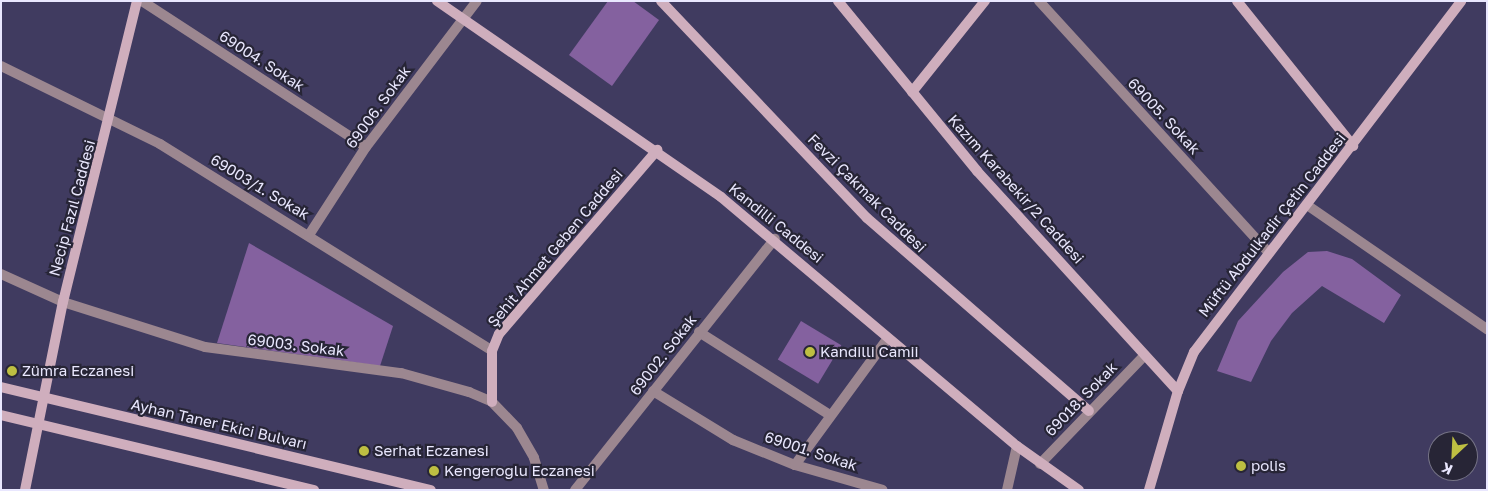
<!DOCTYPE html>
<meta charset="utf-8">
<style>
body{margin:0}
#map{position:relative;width:1488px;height:491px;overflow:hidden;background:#403b60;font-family:"Golos Text",sans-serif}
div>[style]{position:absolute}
.building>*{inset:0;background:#84619f;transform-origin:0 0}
.street>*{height:10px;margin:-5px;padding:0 5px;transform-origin:5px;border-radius:5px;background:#9c8790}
.secondary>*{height:10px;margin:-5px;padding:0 5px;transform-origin:5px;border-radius:5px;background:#cfaebd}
.dots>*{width:14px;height:14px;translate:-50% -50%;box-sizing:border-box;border:2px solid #272536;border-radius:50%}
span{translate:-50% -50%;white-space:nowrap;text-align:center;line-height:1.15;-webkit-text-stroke:4.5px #272536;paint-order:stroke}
.street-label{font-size:15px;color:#e9e7fe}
.poi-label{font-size:15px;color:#e9e7fe}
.left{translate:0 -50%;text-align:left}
.frame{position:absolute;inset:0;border:2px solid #e9e7fe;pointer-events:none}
.north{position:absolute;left:1428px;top:431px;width:50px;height:50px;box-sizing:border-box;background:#272536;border:1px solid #757386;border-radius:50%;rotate:205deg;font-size:14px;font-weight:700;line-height:20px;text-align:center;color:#e9e7fe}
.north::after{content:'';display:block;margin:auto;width:18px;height:22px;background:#bebf42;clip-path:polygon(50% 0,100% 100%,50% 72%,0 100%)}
</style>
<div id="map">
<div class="building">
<div style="clip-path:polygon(608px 1px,633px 1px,659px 20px,612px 86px,569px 55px)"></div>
<div style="clip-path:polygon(249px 243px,393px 326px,380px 366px,217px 343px)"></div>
<div style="clip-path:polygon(1327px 251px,1352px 259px,1401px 295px,1384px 323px,1322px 286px,1292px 313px,1271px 341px,1251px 382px,1217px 371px,1238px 321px,1283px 272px,1308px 252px)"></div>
<div style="left:801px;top:321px;width:47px;height:45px;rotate:31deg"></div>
</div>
<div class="street">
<div style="left:142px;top:1px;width:267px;rotate:33.1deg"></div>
<div style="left:1039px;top:1px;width:340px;rotate:47.6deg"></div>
<div style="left:1px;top:66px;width:177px;rotate:26.1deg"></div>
<div style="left:160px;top:144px;width:391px;rotate:31.9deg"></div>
<div style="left:1307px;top:205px;width:219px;rotate:34.6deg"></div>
<div style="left:309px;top:235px;width:105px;rotate:-57.1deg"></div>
<div style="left:366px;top:147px;width:183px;rotate:-52.8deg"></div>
<div style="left:1px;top:274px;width:68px;rotate:24.3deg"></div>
<div style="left:63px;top:302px;width:149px;rotate:17.6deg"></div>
<div style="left:205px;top:347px;width:198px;rotate:7.6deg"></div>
<div style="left:401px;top:373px;width:71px;rotate:15.6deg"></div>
<div style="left:469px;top:392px;width:25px;rotate:23deg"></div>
<div style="left:492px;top:402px;width:36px;rotate:46deg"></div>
<div style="left:517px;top:428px;width:34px;rotate:60deg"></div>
<div style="left:534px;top:458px;width:34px;rotate:73deg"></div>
<div style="left:699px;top:332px;width:155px;rotate:32.4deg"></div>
<div style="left:653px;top:391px;width:94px;rotate:31.5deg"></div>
<div style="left:733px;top:440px;width:67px;rotate:22deg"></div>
<div style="left:795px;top:465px;width:91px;rotate:15.9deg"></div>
<div style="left:1040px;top:464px;width:151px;rotate:-46.1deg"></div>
<div style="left:795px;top:465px;width:157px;rotate:-53.8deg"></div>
<div style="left:575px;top:490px;width:321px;rotate:-51.5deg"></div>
<div style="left:1007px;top:490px;width:45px;rotate:-77.2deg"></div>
</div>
<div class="secondary">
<div style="left:437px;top:1px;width:345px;rotate:34.6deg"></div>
<div style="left:721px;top:197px;width:387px;rotate:40.1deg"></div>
<div style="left:1017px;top:446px;width:76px;rotate:35.4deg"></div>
<div style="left:661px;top:1px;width:299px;rotate:46.5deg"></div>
<div style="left:867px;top:218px;width:294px;rotate:41deg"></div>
<div style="left:838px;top:1px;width:220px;rotate:50.7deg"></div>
<div style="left:977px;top:171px;width:298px;rotate:47.6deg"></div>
<div style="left:1237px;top:1px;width:186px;rotate:51.3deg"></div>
<div style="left:912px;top:92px;width:117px;rotate:-51.3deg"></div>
<div style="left:1px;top:387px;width:442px;rotate:13.5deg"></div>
<div style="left:492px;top:402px;width:51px;rotate:-90deg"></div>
<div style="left:492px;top:351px;width:18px;rotate:-68deg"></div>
<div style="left:499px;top:334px;width:243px;rotate:-49.3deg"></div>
<div style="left:1px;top:415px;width:322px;rotate:13.5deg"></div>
<div style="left:25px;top:490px;width:192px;rotate:-78.6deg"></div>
<div style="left:63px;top:302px;width:310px;rotate:-76.2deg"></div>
<div style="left:1149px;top:490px;width:103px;rotate:-73.7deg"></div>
<div style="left:1178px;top:391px;width:42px;rotate:-67.7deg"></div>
<div style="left:1194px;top:352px;width:441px;rotate:-52.7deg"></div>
</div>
<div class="dots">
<div style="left:810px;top:352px;background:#bebf42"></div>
<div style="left:12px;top:371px;background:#bebf42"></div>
<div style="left:364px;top:451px;background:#bebf42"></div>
<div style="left:1241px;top:466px;background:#bebf42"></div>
<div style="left:434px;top:471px;background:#bebf42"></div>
</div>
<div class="street-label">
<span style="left:262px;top:61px;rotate:33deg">69004. Sokak</span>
<span style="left:378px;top:107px;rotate:-54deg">69006. Sokak</span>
<span style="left:1164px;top:116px;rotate:47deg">69005. Sokak</span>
<span style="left:260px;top:187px;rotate:31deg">69003/1. Sokak</span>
<span style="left:1016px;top:189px;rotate:48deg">Kazım Karabekir/2 Caddesi</span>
<span style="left:867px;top:193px;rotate:45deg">Fevzi Çakmak Caddesi</span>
<span style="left:72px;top:208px;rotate:-75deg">Necip Fazıl Caddesi</span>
<span style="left:776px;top:223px;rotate:39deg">Kandilli Caddesi</span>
<span style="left:1272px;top:225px;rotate:-52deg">Müftü Abdulkadir Çetin Caddesi</span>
<span style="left:555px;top:248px;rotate:-50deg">Şehit Ahmet Geben Caddesi</span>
<span style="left:296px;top:345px;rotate:7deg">69003. Sokak</span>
<span style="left:663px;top:355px;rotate:-52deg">69002. Sokak</span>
<span style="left:1081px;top:399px;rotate:-46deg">69018. Sokak</span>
<span style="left:219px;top:424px;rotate:13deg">Ayhan Taner Ekici Bulvarı</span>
<span style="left:811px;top:451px;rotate:18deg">69001. Sokak</span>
</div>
<div class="poi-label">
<span class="left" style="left:820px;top:352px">Kandilli Camii</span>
<span class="left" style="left:22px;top:371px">Zümra Eczanesi</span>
<span class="left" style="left:374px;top:451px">Serhat Eczanesi</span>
<span class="left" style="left:1251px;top:466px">polis</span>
<span class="left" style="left:444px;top:471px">Kengeroğlu Eczanesi</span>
</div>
<div class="frame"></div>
<div class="north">K</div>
</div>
